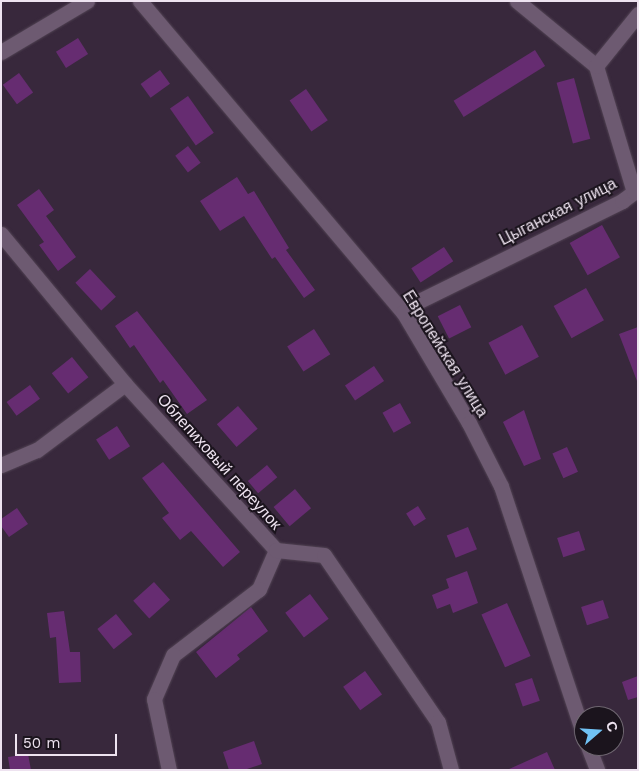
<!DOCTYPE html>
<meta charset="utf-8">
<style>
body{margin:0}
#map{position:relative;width:639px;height:771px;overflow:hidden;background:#38283c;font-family:"Work Sans",sans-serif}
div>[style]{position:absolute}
.building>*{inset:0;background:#662c71;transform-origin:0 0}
.roads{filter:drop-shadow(0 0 1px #514353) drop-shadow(0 0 1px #514353)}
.street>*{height:15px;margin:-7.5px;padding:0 7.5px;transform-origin:7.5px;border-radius:7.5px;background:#6d5a71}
.secondary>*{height:15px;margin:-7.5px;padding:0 7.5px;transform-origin:7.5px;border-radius:7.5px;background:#6d5a71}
span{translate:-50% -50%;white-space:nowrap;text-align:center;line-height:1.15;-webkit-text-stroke:4px #1b141d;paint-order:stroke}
.street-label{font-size:16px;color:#eee3f0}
.frame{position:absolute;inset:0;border:2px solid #eee3f0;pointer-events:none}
.north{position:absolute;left:574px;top:706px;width:50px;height:50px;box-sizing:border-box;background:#1b141d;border:1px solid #6f6771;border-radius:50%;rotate:71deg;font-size:14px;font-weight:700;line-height:20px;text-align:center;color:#eee3f0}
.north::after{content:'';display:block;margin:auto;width:18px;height:22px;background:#70c2f4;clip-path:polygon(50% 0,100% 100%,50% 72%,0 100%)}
.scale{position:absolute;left:15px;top:734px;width:102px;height:22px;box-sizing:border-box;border:2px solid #eee3f0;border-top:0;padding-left:6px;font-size:15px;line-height:18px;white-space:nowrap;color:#eee3f0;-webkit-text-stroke:4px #1b141d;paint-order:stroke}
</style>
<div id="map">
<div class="building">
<div style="left:78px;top:38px;width:19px;height:26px;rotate:58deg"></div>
<div style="left:535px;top:50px;width:19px;height:96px;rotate:58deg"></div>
<div style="left:160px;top:70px;width:17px;height:24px;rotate:54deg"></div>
<div style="left:19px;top:73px;width:24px;height:20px;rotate:54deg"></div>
<div style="left:574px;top:78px;width:63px;height:18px;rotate:75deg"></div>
<div style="left:306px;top:89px;width:38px;height:20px;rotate:55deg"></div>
<div style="left:188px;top:96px;width:45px;height:22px;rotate:55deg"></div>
<div style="left:188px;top:146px;width:21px;height:16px;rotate:53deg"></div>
<div style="clip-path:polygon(237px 177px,248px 194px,254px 191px,289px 248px,286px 250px,315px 290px,304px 298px,275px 257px,272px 259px,244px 216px,220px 231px,200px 201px)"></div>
<div style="clip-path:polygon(39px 189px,54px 210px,46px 216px,76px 257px,58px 271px,39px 245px,44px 242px,17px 205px)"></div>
<div style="left:602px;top:225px;width:37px;height:37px;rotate:61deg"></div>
<div style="left:444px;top:247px;width:17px;height:39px;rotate:57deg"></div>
<div style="left:90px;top:269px;width:38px;height:20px;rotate:47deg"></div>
<div style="left:586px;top:288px;width:37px;height:37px;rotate:61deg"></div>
<div style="left:460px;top:305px;width:25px;height:25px;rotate:63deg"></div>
<div style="clip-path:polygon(137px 311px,207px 400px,187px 414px,163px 380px,160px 383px,134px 345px,130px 348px,115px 326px)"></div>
<div style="left:522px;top:325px;width:36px;height:38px;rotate:62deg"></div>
<div style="clip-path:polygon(638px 327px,638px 380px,637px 381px,619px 334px)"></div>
<div style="left:314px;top:329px;width:30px;height:32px;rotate:57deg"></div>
<div style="left:72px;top:357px;width:26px;height:26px;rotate:51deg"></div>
<div style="left:374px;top:366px;width:18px;height:35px;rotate:56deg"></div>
<div style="left:30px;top:385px;width:17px;height:29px;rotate:54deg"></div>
<div style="left:400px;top:403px;width:23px;height:20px;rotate:61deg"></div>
<div style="left:238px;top:406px;width:30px;height:28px;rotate:49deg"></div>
<div style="clip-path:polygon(524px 410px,541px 459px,524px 466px,503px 422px)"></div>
<div style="left:117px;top:426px;width:24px;height:25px;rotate:57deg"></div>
<div style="left:567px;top:447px;width:27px;height:16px;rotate:66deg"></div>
<div style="clip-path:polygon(163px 462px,240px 552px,223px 567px,191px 531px,180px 540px,162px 518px,169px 513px,142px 478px)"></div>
<div style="left:267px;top:465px;width:16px;height:25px;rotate:50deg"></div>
<div style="left:295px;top:489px;width:25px;height:28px;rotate:50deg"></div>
<div style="left:418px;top:506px;width:15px;height:14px;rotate:58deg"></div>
<div style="clip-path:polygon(17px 508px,28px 524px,9px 537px,1px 526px,1px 519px)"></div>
<div style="left:468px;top:527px;width:24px;height:23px;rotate:68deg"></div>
<div style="left:579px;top:531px;width:20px;height:23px;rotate:72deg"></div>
<div style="clip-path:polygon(467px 571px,478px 603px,453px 613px,450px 604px,437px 609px,432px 595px,449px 588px,446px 579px)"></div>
<div style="left:154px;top:582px;width:24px;height:28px;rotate:48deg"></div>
<div style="left:310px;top:594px;width:31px;height:31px;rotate:53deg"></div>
<div style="left:603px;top:600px;width:19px;height:23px;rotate:72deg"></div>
<div style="left:507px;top:603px;width:58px;height:28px;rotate:66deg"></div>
<div style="clip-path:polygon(251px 607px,268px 631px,237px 655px,240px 659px,216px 678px,196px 652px)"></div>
<div style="clip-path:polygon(64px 611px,70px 652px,80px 652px,81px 682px,59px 683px,56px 637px,50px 638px,47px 613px)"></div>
<div style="left:116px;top:614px;width:26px;height:24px;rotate:51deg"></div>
<div style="left:365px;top:671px;width:29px;height:27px;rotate:54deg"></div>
<div style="clip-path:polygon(638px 676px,638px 697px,628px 700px,622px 682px)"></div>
<div style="left:532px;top:678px;width:24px;height:18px;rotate:71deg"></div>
<div style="clip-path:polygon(254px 741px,262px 764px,244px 770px,229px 770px,223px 752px)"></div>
<div style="clip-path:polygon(547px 752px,555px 770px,507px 770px)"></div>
<div style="clip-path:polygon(28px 754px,31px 770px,10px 770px,8px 757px)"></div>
</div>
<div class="roads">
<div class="street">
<div style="left:517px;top:1px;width:102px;rotate:39.4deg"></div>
<div style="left:1px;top:234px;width:195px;rotate:50.4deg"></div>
<div style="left:125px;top:384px;width:224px;rotate:47.7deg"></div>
<div style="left:276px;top:550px;width:43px;rotate:113.6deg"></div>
<div style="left:259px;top:589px;width:108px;rotate:142.5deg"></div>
<div style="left:173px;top:655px;width:48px;rotate:113.4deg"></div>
<div style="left:154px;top:699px;width:73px;rotate:78.1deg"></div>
<div style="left:403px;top:312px;width:15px;rotate:-37deg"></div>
<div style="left:415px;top:303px;width:231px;rotate:-26.2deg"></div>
<div style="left:622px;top:201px;width:15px;rotate:-37deg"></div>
<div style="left:634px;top:192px;width:132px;rotate:-106.8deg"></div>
<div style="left:596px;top:66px;width:67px;rotate:-51.1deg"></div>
<div style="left:1px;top:465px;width:39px;rotate:-23deg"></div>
<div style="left:37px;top:450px;width:110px;rotate:-36.9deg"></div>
<div style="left:276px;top:550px;width:48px;rotate:5.9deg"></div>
<div style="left:324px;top:555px;width:202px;rotate:55.7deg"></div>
<div style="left:438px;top:722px;width:50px;rotate:74.8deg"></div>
</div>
<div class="secondary">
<div style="left:140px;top:1px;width:407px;rotate:49.8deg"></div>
<div style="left:403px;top:312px;width:129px;rotate:59.3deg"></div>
<div style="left:469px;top:423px;width:71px;rotate:63.1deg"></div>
<div style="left:501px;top:486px;width:262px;rotate:71.6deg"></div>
<div style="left:1px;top:52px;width:100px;rotate:-30.7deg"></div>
<div style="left:588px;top:746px;width:26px;rotate:69deg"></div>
</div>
</div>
<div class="street-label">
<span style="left:558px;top:212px;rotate:-27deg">Цыганская улица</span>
<span style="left:445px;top:354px;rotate:58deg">Европейская улица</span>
<span style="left:219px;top:462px;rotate:48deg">Облепиховый переулок</span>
</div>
<div class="frame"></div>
<div class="north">С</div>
<div class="scale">50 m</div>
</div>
